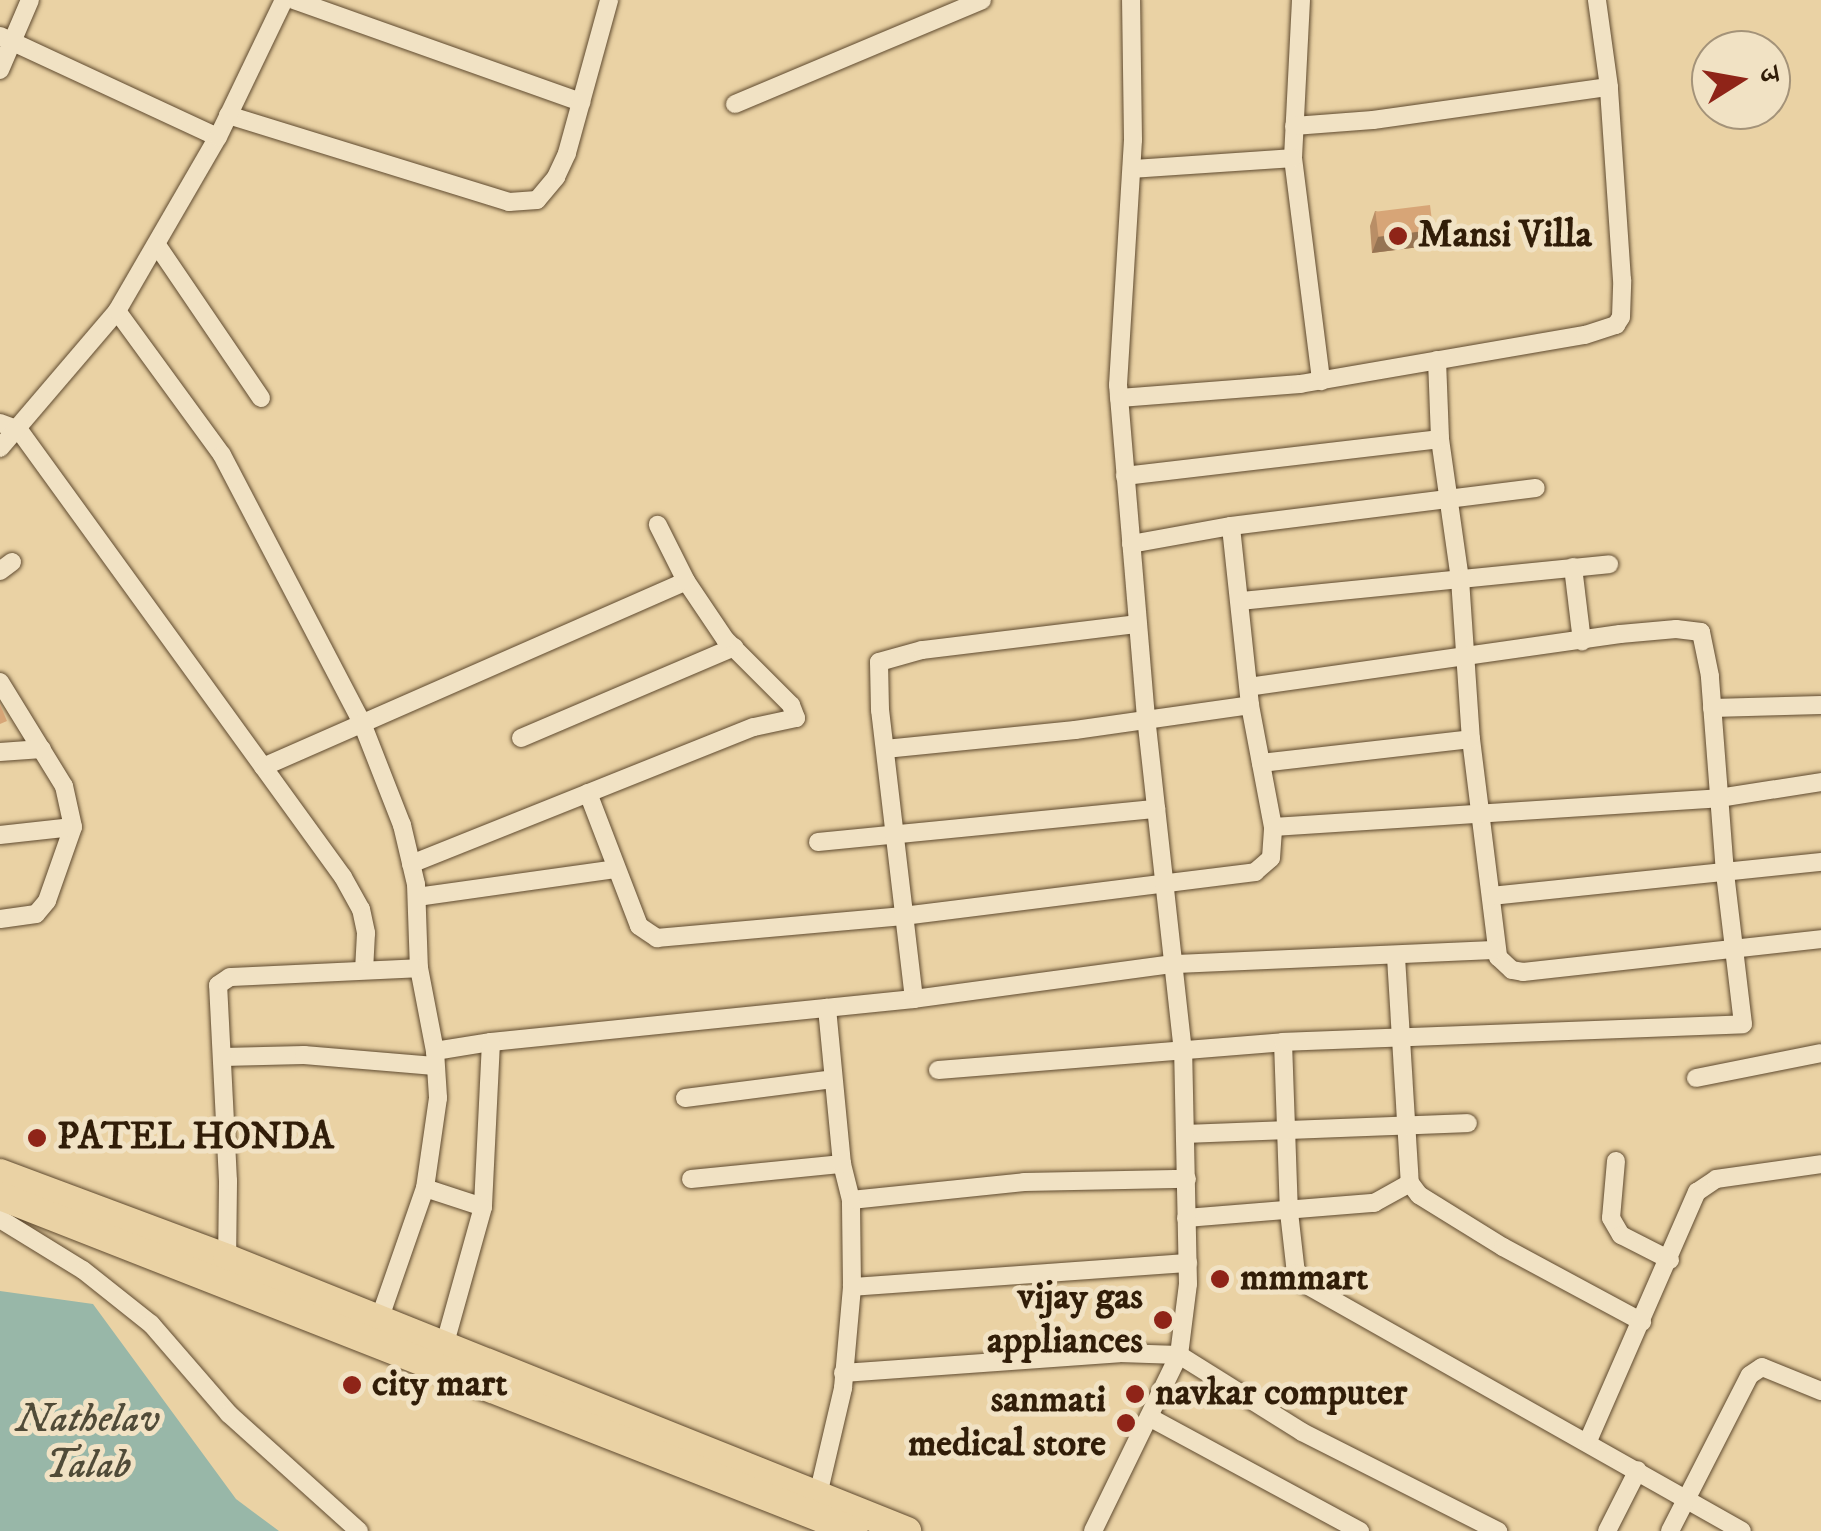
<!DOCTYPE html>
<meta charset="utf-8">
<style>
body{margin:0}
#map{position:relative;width:1821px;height:1531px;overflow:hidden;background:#ead2a4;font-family:"IM FELL DW Pica","Noto Serif Devanagari",serif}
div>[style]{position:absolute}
.water>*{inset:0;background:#98b7a8}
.roads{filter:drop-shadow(0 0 2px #5f4a2f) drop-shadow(0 0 2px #5f4a2f)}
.minor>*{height:18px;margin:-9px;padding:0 9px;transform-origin:9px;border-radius:9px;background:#f1e2c4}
.primary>*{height:28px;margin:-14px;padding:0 14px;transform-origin:14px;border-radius:14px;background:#ead2a4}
.wall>*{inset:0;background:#b98e66}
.shaded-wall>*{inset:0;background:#967453}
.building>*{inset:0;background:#d7a577;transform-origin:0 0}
.dots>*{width:28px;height:28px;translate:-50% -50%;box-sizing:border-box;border:5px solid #f1e2c4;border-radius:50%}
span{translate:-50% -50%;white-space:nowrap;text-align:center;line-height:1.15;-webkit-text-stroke:10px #f1e2c4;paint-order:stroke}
.poi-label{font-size:38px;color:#311d08;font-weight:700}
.left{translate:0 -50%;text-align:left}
.right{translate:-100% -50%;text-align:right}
.water-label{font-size:40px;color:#504b38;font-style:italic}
.north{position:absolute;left:1691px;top:30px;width:100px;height:100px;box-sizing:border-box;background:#f1e2c4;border:2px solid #a49379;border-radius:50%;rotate:79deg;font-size:28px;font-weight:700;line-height:40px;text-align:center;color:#311d08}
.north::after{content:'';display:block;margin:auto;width:35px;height:45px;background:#8f2418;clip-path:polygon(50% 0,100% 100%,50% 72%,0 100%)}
</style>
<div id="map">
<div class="water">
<div style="clip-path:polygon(0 1291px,93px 1304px,236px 1499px,279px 1531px,0 1531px)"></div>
</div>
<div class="roads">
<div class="minor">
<div style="left:294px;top:0;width:305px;rotate:19.6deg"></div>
<div style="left:1301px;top:0;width:158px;rotate:92.9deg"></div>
<div style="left:1293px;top:158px;width:225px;rotate:82.8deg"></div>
<div style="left:0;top:36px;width:240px;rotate:24.9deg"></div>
<div style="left:0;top:70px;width:76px;rotate:-66.8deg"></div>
<div style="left:735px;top:104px;width:268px;rotate:-22.8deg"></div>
<div style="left:228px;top:115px;width:294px;rotate:17.2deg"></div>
<div style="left:509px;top:202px;width:28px;rotate:-4deg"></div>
<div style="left:537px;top:200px;width:30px;rotate:-50deg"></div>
<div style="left:556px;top:177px;width:26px;rotate:-65deg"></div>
<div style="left:567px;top:153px;width:159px;rotate:-74.6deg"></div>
<div style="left:1294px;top:126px;width:79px;rotate:-4.3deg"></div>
<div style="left:1373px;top:120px;width:238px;rotate:-8deg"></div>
<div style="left:1132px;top:169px;width:161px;rotate:-3.9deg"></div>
<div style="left:157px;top:245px;width:185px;rotate:55.8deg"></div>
<div style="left:117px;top:311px;width:178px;rotate:53.9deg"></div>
<div style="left:222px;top:455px;width:302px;rotate:62.4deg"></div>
<div style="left:362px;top:723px;width:110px;rotate:68.6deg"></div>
<div style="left:402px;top:825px;width:61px;rotate:76.7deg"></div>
<div style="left:416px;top:884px;width:84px;rotate:88deg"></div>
<div style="left:419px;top:968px;width:85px;rotate:79.1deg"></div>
<div style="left:435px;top:1051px;width:47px;rotate:86.3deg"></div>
<div style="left:438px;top:1098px;width:91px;rotate:98.2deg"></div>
<div style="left:425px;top:1188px;width:140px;rotate:109.2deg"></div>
<div style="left:1437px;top:360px;width:79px;rotate:87.8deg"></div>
<div style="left:1440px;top:439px;width:141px;rotate:81.9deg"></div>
<div style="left:1460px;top:579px;width:160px;rotate:86.1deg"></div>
<div style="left:1471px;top:739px;width:220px;rotate:82.9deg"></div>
<div style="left:1498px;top:957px;width:19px;rotate:43deg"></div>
<div style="left:1512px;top:970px;width:11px;rotate:10deg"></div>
<div style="left:1523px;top:972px;width:300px;rotate:-6.3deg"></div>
<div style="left:1119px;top:398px;width:182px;rotate:-4.4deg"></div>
<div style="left:1300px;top:384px;width:289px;rotate:-9.8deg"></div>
<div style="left:1585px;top:335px;width:33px;rotate:-18deg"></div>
<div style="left:1616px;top:325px;width:9px;rotate:-58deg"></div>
<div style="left:1621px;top:317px;width:37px;rotate:-88deg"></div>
<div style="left:1622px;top:280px;width:193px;rotate:-93.9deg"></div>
<div style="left:1609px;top:87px;width:88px;rotate:-97.9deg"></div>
<div style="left:0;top:423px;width:20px;rotate:20deg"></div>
<div style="left:19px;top:430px;width:552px;rotate:54.06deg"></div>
<div style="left:343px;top:877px;width:37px;rotate:61deg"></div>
<div style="left:361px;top:909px;width:25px;rotate:78deg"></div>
<div style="left:366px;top:933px;width:35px;rotate:93deg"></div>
<div style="left:0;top:448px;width:180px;rotate:-49.5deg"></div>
<div style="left:117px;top:311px;width:201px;rotate:-59.9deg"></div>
<div style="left:218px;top:137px;width:152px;rotate:-64.3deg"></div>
<div style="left:1125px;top:476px;width:317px;rotate:-6.7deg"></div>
<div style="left:1131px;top:544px;width:102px;rotate:-10.2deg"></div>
<div style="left:1231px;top:526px;width:307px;rotate:-7.1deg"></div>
<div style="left:1573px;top:567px;width:75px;rotate:83.1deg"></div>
<div style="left:0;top:571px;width:15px;rotate:-37deg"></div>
<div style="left:1241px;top:601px;width:370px;rotate:-5.7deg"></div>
<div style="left:0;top:682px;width:122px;rotate:58.4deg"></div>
<div style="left:64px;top:786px;width:42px;rotate:77.6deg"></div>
<div style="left:73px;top:827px;width:78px;rotate:109.4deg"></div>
<div style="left:47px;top:901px;width:17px;rotate:130deg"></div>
<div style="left:36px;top:914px;width:36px;rotate:172deg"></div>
<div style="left:1712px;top:708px;width:109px;rotate:-1.6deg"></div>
<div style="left:521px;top:738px;width:232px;rotate:-23.1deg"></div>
<div style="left:885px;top:749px;width:191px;rotate:-5.7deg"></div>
<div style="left:1075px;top:730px;width:177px;rotate:-8.1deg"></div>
<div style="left:0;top:752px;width:42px;rotate:-4.1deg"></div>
<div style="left:1261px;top:763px;width:211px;rotate:-6.5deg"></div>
<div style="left:263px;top:767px;width:462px;rotate:-23.7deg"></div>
<div style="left:588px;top:793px;width:142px;rotate:69deg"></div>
<div style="left:639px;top:926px;width:22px;rotate:34deg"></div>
<div style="left:657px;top:938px;width:247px;rotate:-5.1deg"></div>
<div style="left:903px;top:916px;width:355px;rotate:-7.1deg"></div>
<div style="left:1255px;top:872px;width:21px;rotate:-41deg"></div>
<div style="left:1271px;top:858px;width:31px;rotate:-86deg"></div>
<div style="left:1273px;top:827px;width:124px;rotate:-100.7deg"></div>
<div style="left:1250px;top:705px;width:180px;rotate:-96.1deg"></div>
<div style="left:1273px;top:827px;width:447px;rotate:-3.7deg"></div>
<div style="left:1719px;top:798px;width:103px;rotate:-8.9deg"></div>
<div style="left:0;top:835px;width:73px;rotate:-6.3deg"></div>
<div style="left:818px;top:842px;width:340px;rotate:-5.6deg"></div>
<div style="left:411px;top:864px;width:369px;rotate:-21.8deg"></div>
<div style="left:754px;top:727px;width:43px;rotate:-12.1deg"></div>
<div style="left:796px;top:718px;width:14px;rotate:-111deg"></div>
<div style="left:791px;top:705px;width:93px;rotate:-135deg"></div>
<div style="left:725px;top:639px;width:70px;rotate:-123.9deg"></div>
<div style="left:686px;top:581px;width:63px;rotate:-116.6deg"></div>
<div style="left:1491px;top:896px;width:332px;rotate:-5.9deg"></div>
<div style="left:417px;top:897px;width:200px;rotate:-8deg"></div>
<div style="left:1396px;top:957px;width:226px;rotate:86.5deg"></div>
<div style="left:914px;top:999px;width:291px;rotate:-96.7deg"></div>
<div style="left:880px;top:710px;width:48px;rotate:-91.2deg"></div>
<div style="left:879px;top:662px;width:45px;rotate:-15.6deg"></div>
<div style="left:922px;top:650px;width:217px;rotate:-6.9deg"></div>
<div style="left:491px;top:1042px;width:425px;rotate:-5.8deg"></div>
<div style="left:914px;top:999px;width:262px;rotate:-7.7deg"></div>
<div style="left:1174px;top:964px;width:322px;rotate:-2.5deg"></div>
<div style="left:1283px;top:1042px;width:170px;rotate:88deg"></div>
<div style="left:1289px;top:1212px;width:61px;rotate:83.5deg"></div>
<div style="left:1296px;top:1273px;width:12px;rotate:55deg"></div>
<div style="left:1303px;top:1283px;width:504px;rotate:29.46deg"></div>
<div style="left:435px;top:1051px;width:57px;rotate:-9.1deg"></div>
<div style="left:491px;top:1042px;width:165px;rotate:92.8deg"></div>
<div style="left:483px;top:1207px;width:145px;rotate:105.6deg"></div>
<div style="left:223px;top:1057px;width:81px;rotate:-1.4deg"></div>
<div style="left:304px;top:1055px;width:131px;rotate:4.8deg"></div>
<div style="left:938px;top:1070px;width:346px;rotate:-4.6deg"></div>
<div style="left:1283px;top:1042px;width:460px;rotate:-2.2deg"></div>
<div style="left:1743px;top:1024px;width:152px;rotate:-96.8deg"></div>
<div style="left:1725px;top:873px;width:198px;rotate:-94.4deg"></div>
<div style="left:1710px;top:676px;width:45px;rotate:-101.6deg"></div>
<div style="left:1701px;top:632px;width:25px;rotate:-173deg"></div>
<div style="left:1676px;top:629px;width:56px;rotate:174.9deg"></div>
<div style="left:1620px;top:634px;width:375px;rotate:171.9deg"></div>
<div style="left:1696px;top:1078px;width:127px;rotate:-11.3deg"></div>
<div style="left:685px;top:1098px;width:149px;rotate:-7.3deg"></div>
<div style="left:1187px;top:1134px;width:281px;rotate:-2.2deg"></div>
<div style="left:1616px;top:1161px;width:57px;rotate:95deg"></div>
<div style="left:1611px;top:1218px;width:20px;rotate:60deg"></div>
<div style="left:1621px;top:1235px;width:55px;rotate:27deg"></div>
<div style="left:691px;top:1179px;width:152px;rotate:-5.7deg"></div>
<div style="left:425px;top:1188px;width:61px;rotate:18.1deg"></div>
<div style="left:851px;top:1200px;width:174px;rotate:-5.9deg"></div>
<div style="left:1024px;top:1182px;width:163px;rotate:-1.1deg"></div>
<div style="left:1186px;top:1218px;width:189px;rotate:-4.6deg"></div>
<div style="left:1374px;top:1203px;width:41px;rotate:-29.1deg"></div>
<div style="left:1410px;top:1183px;width:15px;rotate:53deg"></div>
<div style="left:1419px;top:1195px;width:99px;rotate:31.8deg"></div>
<div style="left:1503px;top:1247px;width:158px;rotate:28.3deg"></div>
<div style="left:0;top:1219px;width:97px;rotate:31.6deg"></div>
<div style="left:83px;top:1270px;width:87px;rotate:38.5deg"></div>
<div style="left:151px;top:1324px;width:119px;rotate:49.1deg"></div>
<div style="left:229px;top:1414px;width:175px;rotate:42deg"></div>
<div style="left:227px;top:1265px;width:84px;rotate:-89.3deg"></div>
<div style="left:228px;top:1181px;width:196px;rotate:-92.9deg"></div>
<div style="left:218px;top:985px;width:14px;rotate:-34deg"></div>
<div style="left:230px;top:977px;width:189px;rotate:-2.7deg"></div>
<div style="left:852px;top:1287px;width:337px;rotate:-4.1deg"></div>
<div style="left:843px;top:1373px;width:277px;rotate:-4.1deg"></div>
<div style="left:1119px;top:1353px;width:60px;rotate:1.9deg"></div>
<div style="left:1179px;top:1355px;width:145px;rotate:32deg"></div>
<div style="left:1302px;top:1432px;width:220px;rotate:26.8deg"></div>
<div style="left:1149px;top:1417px;width:240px;rotate:28.4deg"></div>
<div style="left:1588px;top:1441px;width:272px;rotate:-66.4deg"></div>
<div style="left:1697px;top:1192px;width:23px;rotate:-34deg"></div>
<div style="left:1716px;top:1179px;width:106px;rotate:-8.1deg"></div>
<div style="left:818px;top:1495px;width:110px;rotate:-76.8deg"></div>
<div style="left:843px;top:1388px;width:101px;rotate:-84.9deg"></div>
<div style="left:852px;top:1287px;width:87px;rotate:-90.7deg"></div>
<div style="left:851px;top:1200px;width:37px;rotate:-104deg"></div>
<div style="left:842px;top:1164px;width:157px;rotate:-95.5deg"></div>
<div style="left:1093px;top:1531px;width:196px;rotate:-64deg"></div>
<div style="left:1179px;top:1355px;width:72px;rotate:-82.8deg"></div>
<div style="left:1188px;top:1284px;width:232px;rotate:-91.2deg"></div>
<div style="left:1183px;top:1052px;width:336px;rotate:-96.3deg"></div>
<div style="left:1146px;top:718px;width:334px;rotate:-94.8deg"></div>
<div style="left:1118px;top:385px;width:245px;rotate:-86.5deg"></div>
<div style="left:1133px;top:140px;width:140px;rotate:-90.8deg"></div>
<div style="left:1607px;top:1531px;width:68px;rotate:-63.1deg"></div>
<div style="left:1670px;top:1531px;width:175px;rotate:-62.9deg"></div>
<div style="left:1750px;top:1375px;width:14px;rotate:-34deg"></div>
<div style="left:1762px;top:1367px;width:64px;rotate:22.1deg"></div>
</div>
<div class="primary">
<div style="left:0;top:1173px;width:242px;rotate:20.5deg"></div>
<div style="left:227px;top:1258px;width:733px;rotate:21.87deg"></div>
<div style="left:0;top:1196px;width:917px;rotate:21.42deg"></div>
</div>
</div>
<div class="wall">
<div style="clip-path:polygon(1375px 211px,1433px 230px,1427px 246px,1372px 253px,1370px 226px)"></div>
</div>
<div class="shaded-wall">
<div style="clip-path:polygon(1433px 230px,1427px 246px,1372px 253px,1378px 237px)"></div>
</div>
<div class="building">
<div style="left:1430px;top:205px;width:25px;height:55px;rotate:83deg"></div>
<div style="clip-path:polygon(0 704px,7px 721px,0 724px)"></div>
</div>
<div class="dots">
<div style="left:1398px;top:236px;background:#8f2418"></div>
<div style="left:37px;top:1138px;background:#8f2418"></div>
<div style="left:1220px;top:1279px;background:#8f2418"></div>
<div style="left:1163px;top:1320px;background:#8f2418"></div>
<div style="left:352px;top:1385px;background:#8f2418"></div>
<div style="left:1135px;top:1394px;background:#8f2418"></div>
<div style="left:1126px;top:1423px;background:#8f2418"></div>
</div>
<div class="poi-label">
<span class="left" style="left:1418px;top:236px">Mansi Villa</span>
<span class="left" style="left:57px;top:1138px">PATEL HONDA</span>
<span class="left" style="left:1240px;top:1279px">mmmart</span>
<span class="right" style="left:1143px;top:1320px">vijay gas<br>appliances</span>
<span class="left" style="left:372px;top:1385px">city mart</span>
<span class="left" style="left:1155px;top:1394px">navkar computer</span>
<span class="right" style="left:1106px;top:1423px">sanmati<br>medical store</span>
</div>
<div class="water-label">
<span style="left:88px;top:1443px">Nathelav<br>Talab</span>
</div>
<div class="north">उ</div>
</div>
